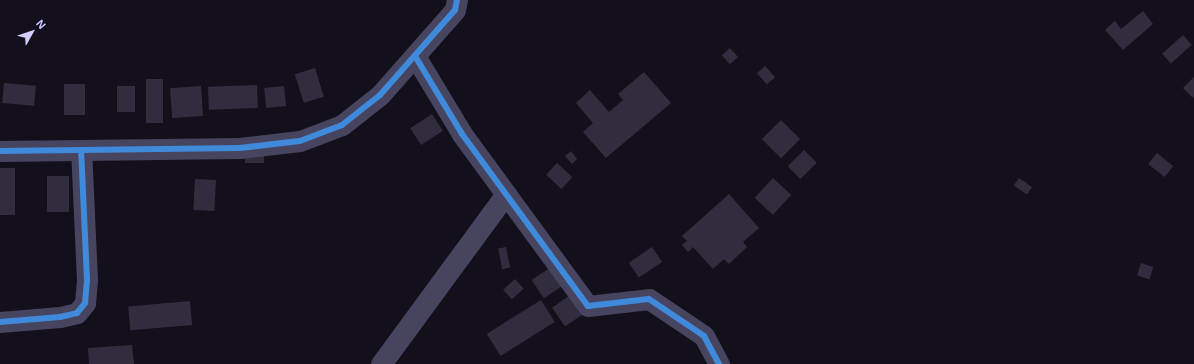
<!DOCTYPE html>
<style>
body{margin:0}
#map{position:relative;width:1194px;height:364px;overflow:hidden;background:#13101c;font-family:Arial,sans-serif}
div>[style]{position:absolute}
.building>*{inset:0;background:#312d3f;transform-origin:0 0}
.minor>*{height:21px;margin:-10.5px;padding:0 10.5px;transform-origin:10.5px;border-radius:10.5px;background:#46445e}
.cycleway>*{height:6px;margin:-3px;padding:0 3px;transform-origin:3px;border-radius:3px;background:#408adc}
span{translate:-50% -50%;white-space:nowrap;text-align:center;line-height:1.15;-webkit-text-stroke:3px #100b21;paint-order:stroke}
.north{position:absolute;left:12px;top:12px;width:40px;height:40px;-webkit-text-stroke:3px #100b21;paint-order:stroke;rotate:50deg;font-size:11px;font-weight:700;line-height:16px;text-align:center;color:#d3ccff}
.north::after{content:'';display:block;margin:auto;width:14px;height:18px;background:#d3ccff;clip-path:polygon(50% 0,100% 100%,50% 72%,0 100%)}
</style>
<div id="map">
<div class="building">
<div style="clip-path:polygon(1143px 11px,1153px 24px,1123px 50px,1105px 30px,1115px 21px,1121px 29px)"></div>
<div style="left:1183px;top:35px;width:13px;height:28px;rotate:48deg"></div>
<div style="left:730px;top:48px;width:12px;height:11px;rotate:48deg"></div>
<div style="left:765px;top:66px;width:15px;height:11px;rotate:48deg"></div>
<div style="left:315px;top:68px;width:30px;height:21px;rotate:73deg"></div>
<div style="clip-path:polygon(644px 72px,671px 103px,606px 158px,583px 132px,593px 123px,576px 103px,590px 90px,609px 112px,623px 100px,618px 94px)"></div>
<div style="clip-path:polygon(1194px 77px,1194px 96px,1193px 98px,1183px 88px)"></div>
<div style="left:146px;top:79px;width:17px;height:44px"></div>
<div style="left:4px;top:83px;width:32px;height:20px;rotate:5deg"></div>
<div style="left:64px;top:84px;width:21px;height:31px"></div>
<div style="left:257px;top:85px;width:23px;height:49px;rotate:88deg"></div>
<div style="left:117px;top:86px;width:18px;height:26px"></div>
<div style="left:201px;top:86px;width:30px;height:31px;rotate:86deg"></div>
<div style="left:284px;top:86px;width:20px;height:20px;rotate:84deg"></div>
<div style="left:432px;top:114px;width:20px;height:26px;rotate:57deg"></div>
<div style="left:781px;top:120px;width:27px;height:27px;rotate:45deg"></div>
<div style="left:804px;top:150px;width:18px;height:23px;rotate:45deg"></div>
<div style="left:264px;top:151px;width:12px;height:19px;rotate:90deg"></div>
<div style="clip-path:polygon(571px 151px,577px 159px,572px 164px,565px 156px)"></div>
<div style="left:1157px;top:153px;width:21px;height:14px;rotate:39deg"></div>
<div style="left:557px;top:163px;width:21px;height:16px;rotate:43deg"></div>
<div style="left:0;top:168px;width:15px;height:47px"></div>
<div style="left:47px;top:176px;width:22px;height:36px"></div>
<div style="left:773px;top:178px;width:25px;height:27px;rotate:43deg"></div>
<div style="left:1019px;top:178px;width:16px;height:9px;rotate:35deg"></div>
<div style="left:195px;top:179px;width:21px;height:31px;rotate:3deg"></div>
<div style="clip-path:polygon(729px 194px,759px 228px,743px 242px,747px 247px,729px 264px,724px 259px,713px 269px,693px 247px,688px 252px,682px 245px,687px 241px,682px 236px)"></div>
<div style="left:506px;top:247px;width:21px;height:8px;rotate:79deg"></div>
<div style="left:652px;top:247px;width:18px;height:28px;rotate:56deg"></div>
<div style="left:1141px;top:263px;width:13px;height:13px;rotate:18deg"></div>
<div style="left:554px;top:265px;width:22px;height:27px;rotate:56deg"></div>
<div style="left:515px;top:279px;width:13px;height:16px;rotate:48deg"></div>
<div style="left:572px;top:294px;width:23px;height:24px;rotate:56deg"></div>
<div style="left:541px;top:300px;width:26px;height:64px;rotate:58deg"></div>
<div style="left:190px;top:301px;width:24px;height:62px;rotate:85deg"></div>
<div style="clip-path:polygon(132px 345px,134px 364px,89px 364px,88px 348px)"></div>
</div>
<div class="minor">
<div style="left:415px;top:56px;width:91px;rotate:58.9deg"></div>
<div style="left:462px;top:134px;width:213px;rotate:53.8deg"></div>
<div style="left:588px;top:306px;width:61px;rotate:-6.5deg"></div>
<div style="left:649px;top:299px;width:66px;rotate:33.9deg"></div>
<div style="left:704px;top:336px;width:32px;rotate:62deg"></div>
<div style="left:0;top:151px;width:240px;rotate:-0.7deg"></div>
<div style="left:240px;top:148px;width:60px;rotate:-6.7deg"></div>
<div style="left:300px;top:141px;width:45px;rotate:-20.9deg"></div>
<div style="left:342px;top:125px;width:48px;rotate:-38.3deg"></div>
<div style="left:380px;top:95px;width:113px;rotate:-48.6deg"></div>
<div style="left:455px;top:10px;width:10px;rotate:-79deg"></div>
<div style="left:0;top:322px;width:60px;rotate:-4.8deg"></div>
<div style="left:60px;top:317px;width:17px;rotate:-13deg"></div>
<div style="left:77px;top:313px;width:13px;rotate:-51deg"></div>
<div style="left:85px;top:303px;width:23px;rotate:-85deg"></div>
<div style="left:87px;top:280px;width:130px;rotate:-92.6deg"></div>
<div style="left:381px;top:364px;width:211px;rotate:-53.7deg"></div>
</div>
<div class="cycleway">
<div style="left:415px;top:56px;width:91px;rotate:58.9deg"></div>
<div style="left:462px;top:134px;width:213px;rotate:53.8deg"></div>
<div style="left:588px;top:306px;width:61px;rotate:-6.5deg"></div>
<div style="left:649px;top:299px;width:66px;rotate:33.9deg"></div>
<div style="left:704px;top:336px;width:32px;rotate:62deg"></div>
<div style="left:0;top:151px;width:240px;rotate:-0.7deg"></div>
<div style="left:240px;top:148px;width:60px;rotate:-6.7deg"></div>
<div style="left:300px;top:141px;width:45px;rotate:-20.9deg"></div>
<div style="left:342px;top:125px;width:48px;rotate:-38.3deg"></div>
<div style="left:380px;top:95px;width:113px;rotate:-48.6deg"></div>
<div style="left:455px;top:10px;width:10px;rotate:-79deg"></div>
<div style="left:0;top:322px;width:60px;rotate:-4.8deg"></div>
<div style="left:60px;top:317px;width:17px;rotate:-13deg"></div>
<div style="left:77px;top:313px;width:13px;rotate:-51deg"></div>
<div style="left:85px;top:303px;width:23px;rotate:-85deg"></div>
<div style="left:87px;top:280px;width:130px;rotate:-92.6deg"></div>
</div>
<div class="north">N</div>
</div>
